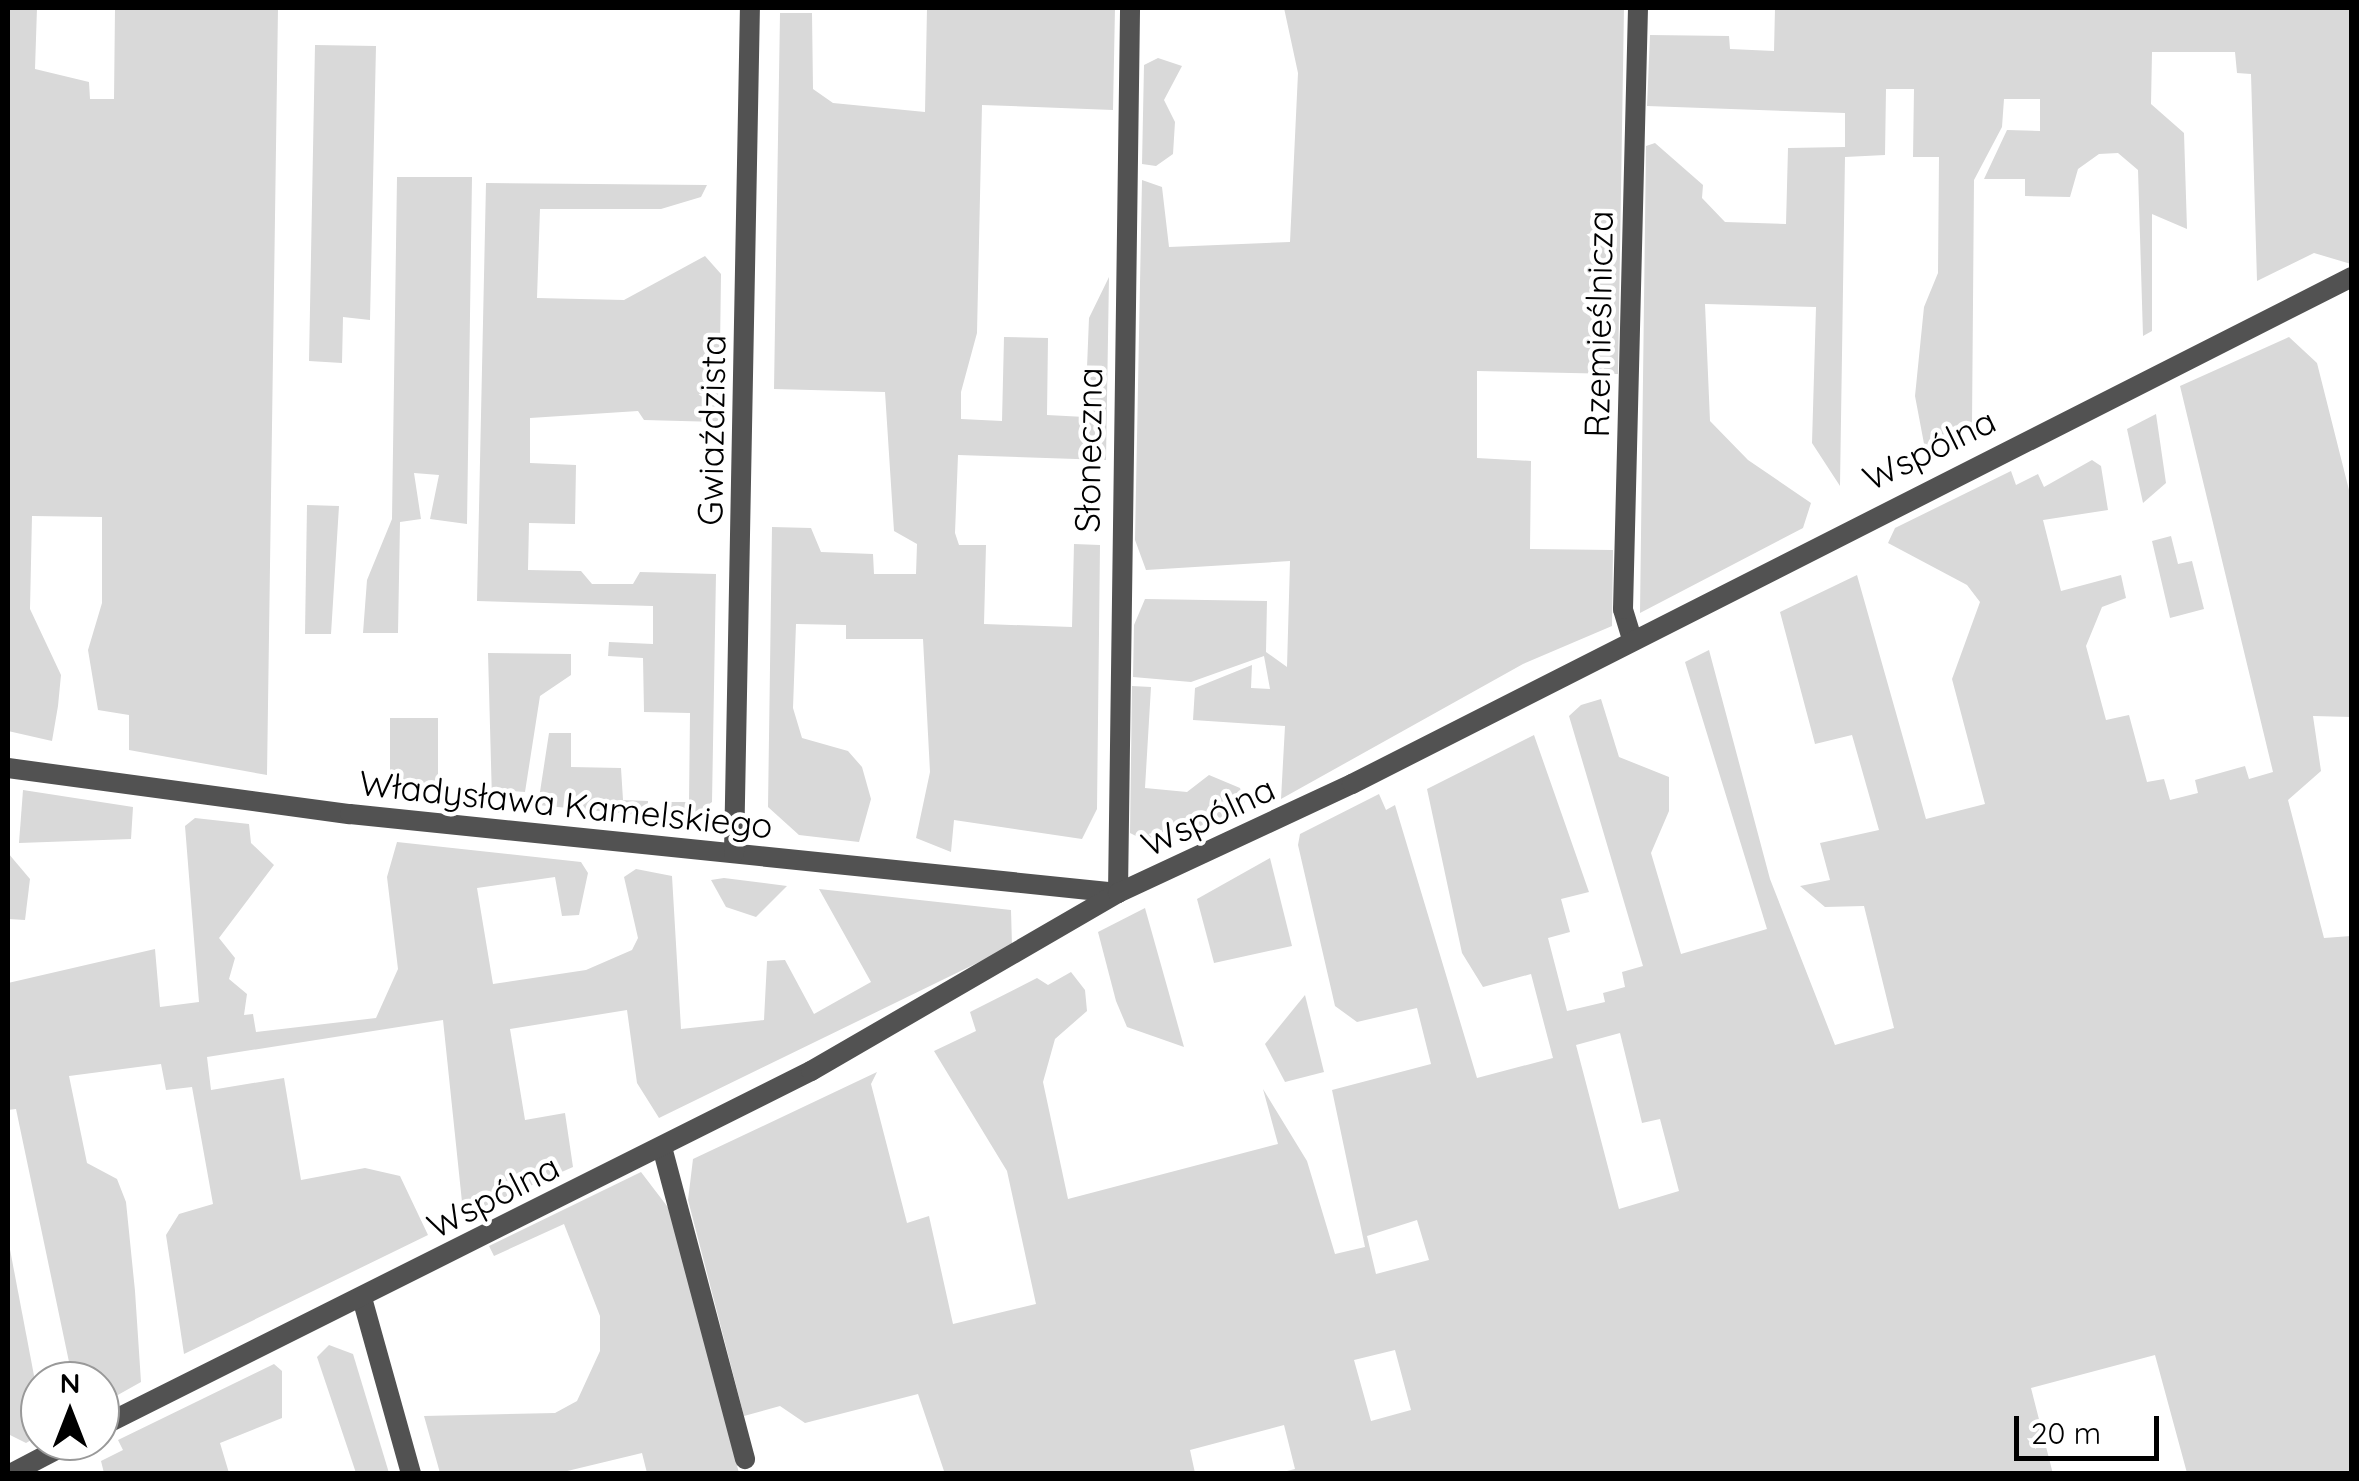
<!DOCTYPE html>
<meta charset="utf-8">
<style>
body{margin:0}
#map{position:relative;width:2359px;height:1481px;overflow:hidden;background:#fff;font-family:Quicksand,sans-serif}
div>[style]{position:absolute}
.green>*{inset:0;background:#d9d9d9;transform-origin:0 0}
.lane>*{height:20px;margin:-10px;padding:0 10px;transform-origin:10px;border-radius:10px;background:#525252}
.street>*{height:20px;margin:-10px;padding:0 10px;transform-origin:10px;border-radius:10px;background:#525252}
span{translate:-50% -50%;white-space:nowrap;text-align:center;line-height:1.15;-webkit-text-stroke:9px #fff;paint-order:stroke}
.street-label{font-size:35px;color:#000}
.frame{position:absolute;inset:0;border:10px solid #000;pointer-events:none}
.north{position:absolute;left:20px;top:1361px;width:100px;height:100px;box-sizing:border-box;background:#fff;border:2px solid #999;border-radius:50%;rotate:0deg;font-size:28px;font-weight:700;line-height:40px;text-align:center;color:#000}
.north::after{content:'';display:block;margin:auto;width:35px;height:45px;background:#000;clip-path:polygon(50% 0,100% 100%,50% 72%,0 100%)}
.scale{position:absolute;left:2014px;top:1416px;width:145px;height:45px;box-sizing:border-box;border:5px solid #000;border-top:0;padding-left:12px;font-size:30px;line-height:35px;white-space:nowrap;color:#000;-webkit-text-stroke:8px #fff;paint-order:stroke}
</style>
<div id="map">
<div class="green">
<div style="clip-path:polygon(8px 8px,37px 8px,35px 69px,89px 82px,90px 99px,114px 99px,115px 8px,278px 8px,267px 775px,129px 750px,129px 715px,98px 710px,88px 650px,102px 603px,102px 517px,32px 516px,30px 609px,61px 675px,58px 706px,52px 741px,8px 731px)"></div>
<div style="clip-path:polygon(927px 8px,1115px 8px,1113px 110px,982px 105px,977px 333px,961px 392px,961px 419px,1002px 421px,1004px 337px,1048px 338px,1047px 415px,1085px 417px,1089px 318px,1109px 277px,1106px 460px,958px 455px,955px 533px,959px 545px,986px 545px,984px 624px,1072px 627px,1074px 544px,1100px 545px,1097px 809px,1082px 839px,954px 820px,951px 852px,916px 838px,930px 772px,923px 639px,846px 639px,846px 625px,796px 624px,793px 708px,802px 738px,848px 751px,862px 767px,871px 799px,859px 842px,799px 835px,768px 807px,772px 527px,811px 528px,821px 552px,873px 554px,874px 574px,916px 574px,917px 544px,894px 531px,885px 392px,774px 389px,780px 13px,812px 13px,813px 89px,833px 103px,925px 112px)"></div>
<div style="clip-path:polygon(1284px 8px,1624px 8px,1618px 374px,1477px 371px,1477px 458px,1531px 461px,1530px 549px,1613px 550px,1612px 626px,1523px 664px,1281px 799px,1285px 726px,1193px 720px,1195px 688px,1252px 665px,1251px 688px,1270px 689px,1264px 656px,1191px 682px,1133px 677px,1134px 625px,1145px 599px,1267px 601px,1266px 652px,1287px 667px,1290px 561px,1146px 570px,1135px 540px,1142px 180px,1162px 187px,1169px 247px,1290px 242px,1298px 73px)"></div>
<div style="clip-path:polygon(1775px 8px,2351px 8px,2351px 264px,2314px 253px,2257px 281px,2251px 74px,2237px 73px,2235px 52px,2152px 52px,2151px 104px,2184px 133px,2187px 229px,2152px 214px,2152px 331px,2143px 336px,2138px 170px,2118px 153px,2099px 154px,2078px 169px,2070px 197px,2025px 196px,2025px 179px,1984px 179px,2007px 130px,2040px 131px,2040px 99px,2004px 99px,2002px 127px,1974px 180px,1972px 426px,1925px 449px,1915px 396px,1924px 307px,1938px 273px,1939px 157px,1913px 157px,1914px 89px,1886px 89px,1885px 155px,1845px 157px,1840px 486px,1812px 443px,1816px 307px,1705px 304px,1710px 421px,1748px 460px,1811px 503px,1803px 528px,1640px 613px,1646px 146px,1655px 143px,1703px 185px,1702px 198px,1725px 222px,1786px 224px,1788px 148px,1845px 147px,1845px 113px,1647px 106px,1650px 35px,1729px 36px,1730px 49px,1774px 51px)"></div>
<div style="clip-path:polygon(315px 45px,376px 46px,370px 320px,343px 317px,342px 363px,309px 361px)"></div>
<div style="clip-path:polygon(1158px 58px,1182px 66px,1164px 100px,1175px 122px,1173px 154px,1156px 166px,1142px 164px,1144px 65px)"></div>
<div style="clip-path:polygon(397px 177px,472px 177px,467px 524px,430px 519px,439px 475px,414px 473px,421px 519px,400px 522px,398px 633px,363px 633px,367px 580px,392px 519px)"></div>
<div style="clip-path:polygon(486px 183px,707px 185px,701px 197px,661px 209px,540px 209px,537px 298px,624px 300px,705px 256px,721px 274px,719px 422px,644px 420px,638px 411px,530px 418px,530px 463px,576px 465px,575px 524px,529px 523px,528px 570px,581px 571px,592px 584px,633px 584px,640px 572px,716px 574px,712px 802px,685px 821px,666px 818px,666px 802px,689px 802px,690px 713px,644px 712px,643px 658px,608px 656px,609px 642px,653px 644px,653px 606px,477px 601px)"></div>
<div style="clip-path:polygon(evenodd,2289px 337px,2317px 363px,2351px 498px,2351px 717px,2313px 716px,2321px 771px,2288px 800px,2324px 938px,2351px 936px,2351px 1473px,2187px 1473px,2155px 1355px,2031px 1388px,2053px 1474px,1279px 1473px,1295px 1469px,1284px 1425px,1190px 1450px,1195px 1473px,945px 1474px,918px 1394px,805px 1423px,780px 1406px,744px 1416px,688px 1200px,693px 1159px,877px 1072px,871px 1084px,907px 1223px,929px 1216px,953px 1324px,1036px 1304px,1007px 1171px,934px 1051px,976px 1031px,970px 1012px,1037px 978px,1048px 985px,1071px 972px,1085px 990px,1087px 1011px,1055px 1039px,1043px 1082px,1068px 1199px,1278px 1144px,1263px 1089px,1307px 1161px,1335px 1254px,1365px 1247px,1332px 1090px,1431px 1064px,1417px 1008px,1357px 1022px,1335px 1006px,1298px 845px,1300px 834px,1379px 794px,1386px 810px,1395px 805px,1477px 1078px,1553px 1058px,1531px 974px,1483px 987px,1462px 953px,1427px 789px,1534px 735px,1589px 892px,1561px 899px,1570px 932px,1548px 938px,1567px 1011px,1605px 1002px,1603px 993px,1625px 987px,1622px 972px,1643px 966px,1569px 716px,1581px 705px,1601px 699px,1619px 757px,1669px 777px,1669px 811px,1651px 853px,1681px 954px,1767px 929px,1685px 662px,1709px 650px,1770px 879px,1835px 1045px,1894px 1028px,1864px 906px,1825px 907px,1800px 886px,1830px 880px,1820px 843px,1879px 830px,1852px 735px,1815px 744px,1780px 612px,1857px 575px,1926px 819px,1985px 804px,1952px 679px,1980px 602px,1967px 585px,1888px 543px,1895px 528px,2011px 471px,2016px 485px,2038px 474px,2044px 487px,2092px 460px,2101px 466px,2108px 510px,2043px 520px,2061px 591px,2121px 575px,2126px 598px,2102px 607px,2086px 646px,2106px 720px,2129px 715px,2147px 782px,2164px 779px,2170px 800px,2198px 793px,2195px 780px,2245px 766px,2249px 779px,2273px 772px,2180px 386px,2289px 337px,1620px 1033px,1642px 1123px,1660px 1119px,1679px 1191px,1619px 1209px,1576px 1045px,1620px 1033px,2289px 337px,1417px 1220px,1429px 1260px,1376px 1274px,1367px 1236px,1417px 1220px,2289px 337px,1395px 1350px,1411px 1410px,1371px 1421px,1354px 1360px,1395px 1350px)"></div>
<div style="clip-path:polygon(2156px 414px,2166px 483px,2143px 503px,2127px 429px)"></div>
<div style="clip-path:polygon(307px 505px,339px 506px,331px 634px,305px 634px)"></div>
<div style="clip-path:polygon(2171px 536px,2178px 564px,2192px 561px,2204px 609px,2170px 618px,2152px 541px)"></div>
<div style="clip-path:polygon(488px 653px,571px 654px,571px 675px,540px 696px,525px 792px,499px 790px,492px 800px)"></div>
<div style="clip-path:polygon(1132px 686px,1151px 687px,1145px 788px,1187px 792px,1209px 775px,1240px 788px,1247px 810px,1150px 843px,1130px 833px)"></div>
<div style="left:390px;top:718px;width:48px;height:68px"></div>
<div style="clip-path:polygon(549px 733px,571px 733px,571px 767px,621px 768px,623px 800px,648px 801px,648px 816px,538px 805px)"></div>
<div style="clip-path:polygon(23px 790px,133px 807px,131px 839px,19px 843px)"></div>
<div style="clip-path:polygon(195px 818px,249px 824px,251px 843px,274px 865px,219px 938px,235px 958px,229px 979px,247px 994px,244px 1015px,253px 1014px,256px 1032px,376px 1018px,398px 969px,387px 877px,397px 842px,581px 862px,588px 873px,579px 915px,562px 916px,555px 877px,477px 888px,493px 984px,586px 970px,632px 950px,638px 938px,624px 877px,636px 869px,672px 876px,681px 1029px,764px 1020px,767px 961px,785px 960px,814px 1014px,871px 982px,819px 889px,1011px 910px,1012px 946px,659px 1118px,637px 1083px,627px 1010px,510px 1029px,525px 1120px,565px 1113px,573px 1167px,478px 1209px,462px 1202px,443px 1020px,207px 1057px,211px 1090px,284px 1078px,301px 1180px,365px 1168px,400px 1176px,428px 1235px,184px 1354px,166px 1235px,179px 1214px,213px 1204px,192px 1087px,166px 1090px,161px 1064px,69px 1076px,87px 1163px,117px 1179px,126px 1202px,135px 1291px,141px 1382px,100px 1405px,100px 1381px,73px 1381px,16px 1109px,8px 1110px,8px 983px,155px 949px,160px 1007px,199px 1002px,185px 826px)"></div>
<div style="clip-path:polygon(8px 853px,30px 879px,25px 920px,8px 919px)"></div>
<div style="clip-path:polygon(1270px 858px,1292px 946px,1214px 963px,1197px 899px)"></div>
<div style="clip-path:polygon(711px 880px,724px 878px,787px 886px,756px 917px,726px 907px)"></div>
<div style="clip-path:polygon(1145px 908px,1170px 997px,1184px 1047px,1127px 1027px,1116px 1001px,1098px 932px)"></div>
<div style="clip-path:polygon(1305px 995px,1324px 1072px,1285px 1082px,1265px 1044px)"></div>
<div style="clip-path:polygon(641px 1172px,670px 1210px,739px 1473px,647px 1473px,642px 1453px,559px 1473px,440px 1473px,424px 1416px,555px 1413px,577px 1401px,600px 1351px,600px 1316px,564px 1224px,494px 1256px,489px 1246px)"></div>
<div style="clip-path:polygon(8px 1239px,40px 1407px,40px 1435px,26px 1443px,8px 1434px)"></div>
<div style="clip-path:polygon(329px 1345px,353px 1354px,389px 1473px,356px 1473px,317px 1357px)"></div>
<div style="clip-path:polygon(274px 1364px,282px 1371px,282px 1418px,220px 1443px,229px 1473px,104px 1473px,101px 1461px,123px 1450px,118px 1440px)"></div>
</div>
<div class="lane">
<div style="left:662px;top:1147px;width:323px;rotate:75.1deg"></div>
</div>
<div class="street">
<div style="left:1632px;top:639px;width:31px;rotate:-107deg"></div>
<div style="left:1623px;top:609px;width:601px;rotate:-88.57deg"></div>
<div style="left:8px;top:768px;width:345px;rotate:7.7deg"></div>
<div style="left:350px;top:814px;width:772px;rotate:5.87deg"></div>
<div style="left:734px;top:853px;width:845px;rotate:-88.92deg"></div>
<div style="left:1118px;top:893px;width:885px;rotate:-89.22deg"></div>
<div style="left:362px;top:1298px;width:183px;rotate:74.4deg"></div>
<div style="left:100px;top:1427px;width:795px;rotate:-26.6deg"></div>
<div style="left:811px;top:1071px;width:355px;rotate:-30.1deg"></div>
<div style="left:1118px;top:893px;width:258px;rotate:-25deg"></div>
<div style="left:1352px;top:784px;width:1121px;rotate:-26.89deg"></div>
<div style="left:10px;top:1474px;width:71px;rotate:-27.6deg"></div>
</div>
<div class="street-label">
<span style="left:1598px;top:324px;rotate:-89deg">Rzemieślnicza</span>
<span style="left:711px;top:430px;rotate:-89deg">Gwiaździsta</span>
<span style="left:1929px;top:449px;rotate:-26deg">Wspólna</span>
<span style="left:1088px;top:450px;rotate:-89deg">Słoneczna</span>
<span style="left:566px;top:804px;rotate:6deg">Władysława Kamelskiego</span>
<span style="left:1208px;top:816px;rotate:-25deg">Wspólna</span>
<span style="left:493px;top:1196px;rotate:-27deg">Wspólna</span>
</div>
<div class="frame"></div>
<div class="north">N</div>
<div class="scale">20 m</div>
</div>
